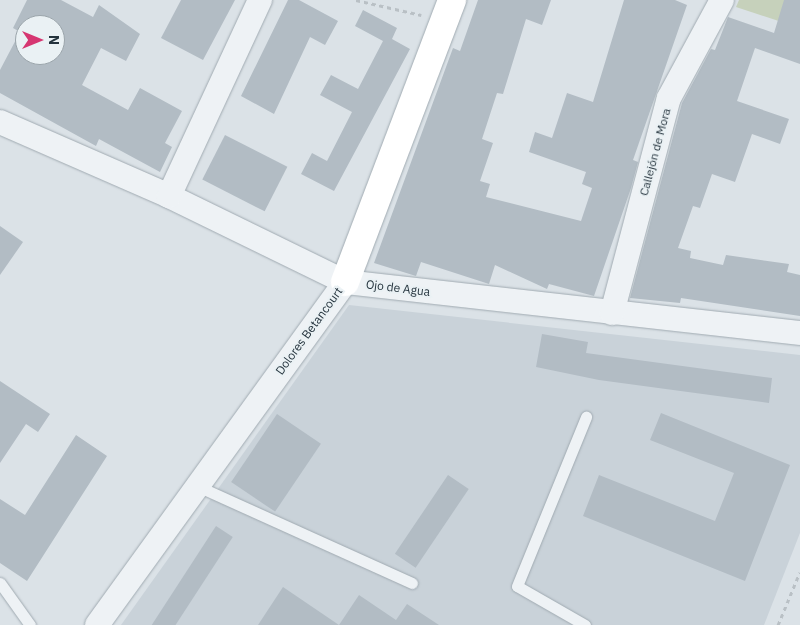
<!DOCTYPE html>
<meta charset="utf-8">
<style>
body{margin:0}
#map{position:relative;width:800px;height:625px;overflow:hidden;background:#dbe2e7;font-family:"IBM Plex Sans",sans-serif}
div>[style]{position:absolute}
.built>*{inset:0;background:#c9d2d9}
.green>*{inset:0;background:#c6d1bb}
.building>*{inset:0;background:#b2bcc4;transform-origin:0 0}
.path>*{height:3px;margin-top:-1.5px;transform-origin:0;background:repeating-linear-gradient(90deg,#b9c0c5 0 4px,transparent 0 8px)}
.roads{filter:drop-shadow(0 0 1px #a0aab1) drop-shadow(0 0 1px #a0aab1)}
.lane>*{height:11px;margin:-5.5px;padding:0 5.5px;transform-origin:5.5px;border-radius:5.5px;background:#eef2f5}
.street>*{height:24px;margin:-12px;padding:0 12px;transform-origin:12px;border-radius:12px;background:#eef2f5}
.secondary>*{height:28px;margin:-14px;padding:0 14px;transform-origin:14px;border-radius:14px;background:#fff}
span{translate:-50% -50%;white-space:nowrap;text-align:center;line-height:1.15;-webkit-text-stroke:4px #eaf1f4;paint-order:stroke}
.street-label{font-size:12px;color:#24333d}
.north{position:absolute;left:15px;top:15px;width:50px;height:50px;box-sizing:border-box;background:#eaf1f4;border:1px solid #9ba5ab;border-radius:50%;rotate:90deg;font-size:14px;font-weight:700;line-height:20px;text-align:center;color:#24333d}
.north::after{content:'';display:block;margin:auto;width:18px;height:22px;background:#d63671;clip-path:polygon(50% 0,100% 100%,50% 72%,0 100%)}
</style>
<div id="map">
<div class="built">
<div style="clip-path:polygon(349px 305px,800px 355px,800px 533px,764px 625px,121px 625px)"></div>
</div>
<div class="green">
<div style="clip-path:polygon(739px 0,800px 0,800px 28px,736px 7px)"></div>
</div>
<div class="building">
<div style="clip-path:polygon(evenodd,27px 0,61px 0,93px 17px,99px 5px,140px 34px,126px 61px,101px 48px,82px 85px,128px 110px,140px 88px,182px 111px,165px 143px,172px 147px,160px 172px,99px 139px,96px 146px,0 93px,0 70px,20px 32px,13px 28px,27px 0,25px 25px,55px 25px,55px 55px,25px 55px,25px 25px)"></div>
<div style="clip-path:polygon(181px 0,235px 0,203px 60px,161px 38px)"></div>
<div style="clip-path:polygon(288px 0,299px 0,338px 21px,325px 45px,310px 37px,274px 114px,241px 96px)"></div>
<div style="clip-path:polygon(478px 0,551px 0,542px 25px,526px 19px,503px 94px,497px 93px,482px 139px,493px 143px,480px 181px,490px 184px,486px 197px,581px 221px,592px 188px,582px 184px,586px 172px,529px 152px,535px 132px,552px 138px,567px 93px,593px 102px,624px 0,675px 0,687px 5px,633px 160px,638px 162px,631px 188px,594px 296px,549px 284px,547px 289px,495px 265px,489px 284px,421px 262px,416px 276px,374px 263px,453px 48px,460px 51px)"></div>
<div style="clip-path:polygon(784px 0,800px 0,800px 64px,755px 48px,737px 101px,789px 119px,780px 144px,752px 134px,735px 182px,712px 174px,700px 208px,693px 206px,678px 248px,691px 251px,690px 258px,723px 265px,726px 255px,789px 264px,787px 272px,800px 275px,800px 316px,681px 298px,680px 303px,630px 298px,682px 103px,711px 49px,715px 50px,728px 17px,774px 33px)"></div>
<div style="clip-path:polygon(363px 10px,397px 28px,392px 39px,410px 49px,334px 191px,301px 174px,312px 153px,327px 161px,352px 112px,320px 95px,331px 75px,358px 89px,383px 41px,355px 26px)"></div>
<div style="left:225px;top:135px;width:70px;height:50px;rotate:27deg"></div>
<div style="clip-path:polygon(0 226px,23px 242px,0 275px)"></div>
<div style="clip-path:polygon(542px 334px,588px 342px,586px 353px,772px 378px,769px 403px,599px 380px,536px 367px)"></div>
<div style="clip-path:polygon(0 381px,50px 414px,38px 432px,26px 424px,0 463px)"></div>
<div style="clip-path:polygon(661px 413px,790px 465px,745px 581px,583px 516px,599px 475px,715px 521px,734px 473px,650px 440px)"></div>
<div style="left:277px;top:414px;width:53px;height:82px;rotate:34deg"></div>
<div style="clip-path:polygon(76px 435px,107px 456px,27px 581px,0 563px,0 499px,25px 515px)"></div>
<div style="left:448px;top:475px;width:25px;height:95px;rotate:34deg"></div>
<div style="left:216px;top:526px;width:20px;height:119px;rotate:33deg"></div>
<div style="clip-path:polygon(283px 587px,339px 625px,258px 625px)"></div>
<div style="clip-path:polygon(359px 595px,396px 620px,407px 604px,439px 625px,339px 625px)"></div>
</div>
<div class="path">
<div style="left:356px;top:0;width:67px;rotate:13deg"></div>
<div style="left:778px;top:625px;width:57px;rotate:-67.5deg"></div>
</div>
<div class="roads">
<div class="lane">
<div style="left:195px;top:485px;width:238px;rotate:24.3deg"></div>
<div style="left:0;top:583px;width:52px;rotate:54.5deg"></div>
<div style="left:585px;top:625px;width:78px;rotate:-150.2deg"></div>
<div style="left:517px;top:586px;width:183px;rotate:-67.8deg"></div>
</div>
<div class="street">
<div style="left:0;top:122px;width:184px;rotate:23.6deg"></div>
<div style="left:169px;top:196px;width:196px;rotate:26deg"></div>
<div style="left:345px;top:282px;width:458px;rotate:6.4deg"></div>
<div style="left:169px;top:196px;width:216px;rotate:-65.1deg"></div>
<div style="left:612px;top:313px;width:222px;rotate:-75.2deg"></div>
<div style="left:669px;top:98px;width:111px;rotate:-61.6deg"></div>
<div style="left:97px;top:625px;width:423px;rotate:-54.1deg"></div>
</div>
<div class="secondary">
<div style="left:345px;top:282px;width:302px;rotate:-69.2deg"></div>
</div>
</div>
<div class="street-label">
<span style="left:655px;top:152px;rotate:-75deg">Callejón de Mora</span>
<span style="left:398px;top:288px;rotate:7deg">Ojo de Agua</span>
<span style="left:309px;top:331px;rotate:-54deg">Dolores Betancourt</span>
</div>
<div class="north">N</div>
</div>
